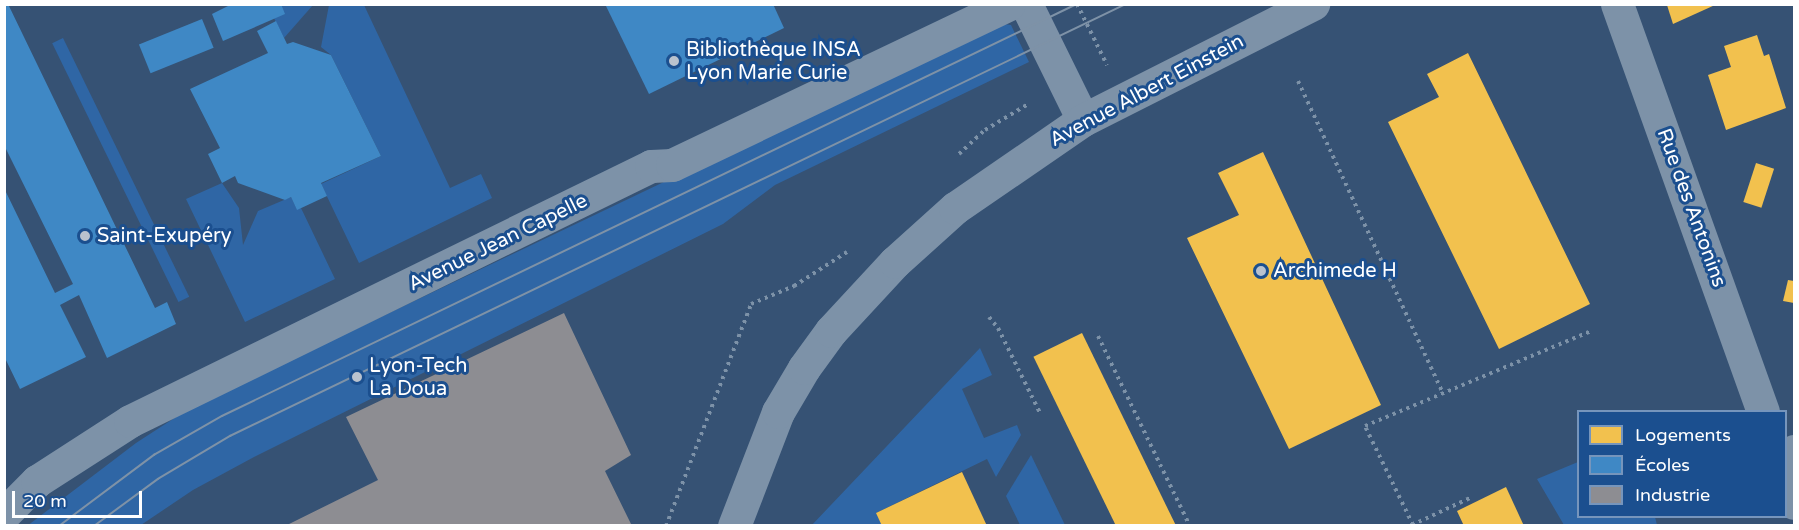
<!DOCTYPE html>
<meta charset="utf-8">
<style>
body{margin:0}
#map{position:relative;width:1799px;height:530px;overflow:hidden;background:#365274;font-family:"Varela Round",sans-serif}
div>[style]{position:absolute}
.green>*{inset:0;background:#2f66a5;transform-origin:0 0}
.homes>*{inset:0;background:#f2c14e;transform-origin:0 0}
.schools>*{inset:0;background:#3f88c5;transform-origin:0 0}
.industry>*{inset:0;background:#8d8d92}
.path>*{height:4px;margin-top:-2px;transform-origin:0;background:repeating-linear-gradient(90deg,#7d92a8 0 3px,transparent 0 7.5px)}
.minor>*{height:33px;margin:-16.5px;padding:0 16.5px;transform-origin:16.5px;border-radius:16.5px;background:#7d92a8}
.tertiary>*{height:33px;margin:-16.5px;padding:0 16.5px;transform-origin:16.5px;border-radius:16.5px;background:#7d92a8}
.tram>*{height:1.5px;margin:-0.75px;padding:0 0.75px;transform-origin:0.75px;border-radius:0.75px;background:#7e92a7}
.dots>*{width:16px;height:16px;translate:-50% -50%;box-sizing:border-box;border:3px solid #1b4f8f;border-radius:50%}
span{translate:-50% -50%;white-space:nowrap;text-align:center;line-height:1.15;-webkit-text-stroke:6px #1b4f8f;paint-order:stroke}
.poi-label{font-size:20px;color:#fff}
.left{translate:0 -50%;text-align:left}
.street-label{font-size:20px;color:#fff}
.frame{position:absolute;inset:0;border:6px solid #fff;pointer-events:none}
.legend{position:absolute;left:1577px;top:410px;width:210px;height:108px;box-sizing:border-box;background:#1b4f8f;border:2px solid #7695bc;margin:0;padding:8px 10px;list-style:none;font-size:18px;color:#fff}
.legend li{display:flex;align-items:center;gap:12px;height:30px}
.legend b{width:30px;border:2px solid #7695bc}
.scale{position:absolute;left:12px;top:491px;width:130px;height:27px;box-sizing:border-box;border:3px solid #fff;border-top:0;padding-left:8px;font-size:18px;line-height:21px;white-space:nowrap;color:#fff;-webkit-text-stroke:4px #1b4f8f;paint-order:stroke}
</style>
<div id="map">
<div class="green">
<div style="clip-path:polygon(281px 5px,313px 5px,284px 38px,274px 18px)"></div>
<div style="clip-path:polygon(329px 5px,364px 5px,450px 188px,481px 174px,492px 198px,359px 263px,321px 184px,381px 156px,331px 55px,321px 47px)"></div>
<div style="clip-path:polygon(997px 23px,1011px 25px,1029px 62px,775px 185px,723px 224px,254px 457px,193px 490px,141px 525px,27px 526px,136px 443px,190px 408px)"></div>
<div style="left:63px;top:38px;width:288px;height:12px;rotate:64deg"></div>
<div style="clip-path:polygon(222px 183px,239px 208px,243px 245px,258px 211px,291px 197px,297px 209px,301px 208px,335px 279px,245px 322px,186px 199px)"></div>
<div style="clip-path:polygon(980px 348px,992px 375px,962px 389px,984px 438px,1017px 425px,1021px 435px,996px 477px,987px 459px,876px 513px,882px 525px,811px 526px)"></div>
<div style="clip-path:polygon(1031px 455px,1065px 525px,1020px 525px,1006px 496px)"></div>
<div style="clip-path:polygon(1578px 462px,1578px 516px,1655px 517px,1657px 525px,1564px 525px,1537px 479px)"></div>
</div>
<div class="homes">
<div style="clip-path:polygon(1667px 5px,1715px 5px,1673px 24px)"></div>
<div style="clip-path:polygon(1757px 35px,1764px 56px,1769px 54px,1786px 108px,1726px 130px,1708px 75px,1731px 67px,1724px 46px)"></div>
<div style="clip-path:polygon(1468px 53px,1590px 304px,1499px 349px,1388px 122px,1439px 97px,1427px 74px)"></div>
<div style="clip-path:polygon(1263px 152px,1381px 405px,1289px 449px,1187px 238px,1239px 215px,1218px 173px)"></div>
<div style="left:1756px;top:163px;width:19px;height:41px;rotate:18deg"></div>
<div style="clip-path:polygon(1788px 280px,1794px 281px,1794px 303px,1783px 301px)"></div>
<div style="left:1082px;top:333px;width:214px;height:54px;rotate:64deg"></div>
<div style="clip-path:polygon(962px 472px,987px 526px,882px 526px,876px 513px)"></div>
<div style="clip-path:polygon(1506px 487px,1524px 526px,1464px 526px,1457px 511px)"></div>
</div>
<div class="schools">
<div style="clip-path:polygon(4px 4px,8px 4px,155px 308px,167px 302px,176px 324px,107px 358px,79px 295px,60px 305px,86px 357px,20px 389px,4px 356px,4px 188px,55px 293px,73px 284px,4px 145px)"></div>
<div style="clip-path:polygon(232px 4px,281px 4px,285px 14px,223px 41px,212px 14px)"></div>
<div style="clip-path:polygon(605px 4px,773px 4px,784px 28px,649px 94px)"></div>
<div style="left:202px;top:19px;width:31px;height:68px;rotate:68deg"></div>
<div style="clip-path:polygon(276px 21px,287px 44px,293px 42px,331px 55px,381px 156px,321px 183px,327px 196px,297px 210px,291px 197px,285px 200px,238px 183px,235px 176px,222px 183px,208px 154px,220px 148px,190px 89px,268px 53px,257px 31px)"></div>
</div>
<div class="industry">
<div style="clip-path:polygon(564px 313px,631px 455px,605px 471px,632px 526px,285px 526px,378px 480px,346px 417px)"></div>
</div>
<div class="path">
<div style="left:1077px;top:4px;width:68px;rotate:63.8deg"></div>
<div style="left:1298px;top:81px;width:344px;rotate:65.1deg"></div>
<div style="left:959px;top:154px;width:35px;rotate:-43deg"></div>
<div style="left:985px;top:130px;width:52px;rotate:-31deg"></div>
<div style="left:989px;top:317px;width:14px;rotate:51deg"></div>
<div style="left:998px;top:328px;width:97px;rotate:63.7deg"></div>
<div style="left:1098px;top:336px;width:211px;rotate:64.2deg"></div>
<div style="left:1412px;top:525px;width:66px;rotate:-25deg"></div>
<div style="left:1413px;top:525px;width:110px;rotate:-115.9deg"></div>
<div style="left:1365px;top:426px;width:247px;rotate:-22.8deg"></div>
<div style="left:666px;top:526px;width:238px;rotate:-69deg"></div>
<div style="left:751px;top:304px;width:47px;rotate:-22.7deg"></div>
<div style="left:794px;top:286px;width:63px;rotate:-32.7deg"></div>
</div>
<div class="minor">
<div style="left:1026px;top:4px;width:129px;rotate:63.8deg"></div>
<div style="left:1617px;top:4px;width:433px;rotate:70.3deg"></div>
<div style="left:1786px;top:455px;width:9px;rotate:-27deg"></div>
<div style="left:1786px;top:477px;width:27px;rotate:73deg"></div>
<div style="left:4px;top:514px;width:47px;rotate:-45deg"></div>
<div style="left:37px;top:481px;width:111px;rotate:-32.8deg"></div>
<div style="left:130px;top:421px;width:580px;rotate:-26.08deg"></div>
<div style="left:651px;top:166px;width:21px;rotate:-3deg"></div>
<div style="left:672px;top:165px;width:373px;rotate:-25.5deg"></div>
</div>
<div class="tertiary">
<div style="left:734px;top:526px;width:122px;rotate:-68.9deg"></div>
<div style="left:778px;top:412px;width:51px;rotate:-59.4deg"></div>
<div style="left:804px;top:368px;width:46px;rotate:-53.9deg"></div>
<div style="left:831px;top:331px;width:94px;rotate:-47.2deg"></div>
<div style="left:895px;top:262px;width:81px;rotate:-42deg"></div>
<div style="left:955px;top:208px;width:155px;rotate:-34.5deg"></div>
<div style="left:1083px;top:120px;width:258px;rotate:-26.8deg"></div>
</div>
<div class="tram">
<div style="left:59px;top:526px;width:119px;rotate:-36.8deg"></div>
<div style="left:154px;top:455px;width:78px;rotate:-29.8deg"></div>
<div style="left:222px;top:416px;width:949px;rotate:-25.73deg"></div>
<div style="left:94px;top:526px;width:79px;rotate:-36.3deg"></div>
<div style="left:158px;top:479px;width:84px;rotate:-30.8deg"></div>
<div style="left:230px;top:436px;width:995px;rotate:-25.74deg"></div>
</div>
<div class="dots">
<div style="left:674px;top:61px;background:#b9c2ce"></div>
<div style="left:85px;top:236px;background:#b9c2ce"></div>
<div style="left:1261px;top:271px;background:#b9c2ce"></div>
<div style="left:357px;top:377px;background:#b9c2ce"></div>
</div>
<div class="poi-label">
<span class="left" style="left:686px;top:62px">Bibliothèque INSA<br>Lyon Marie Curie</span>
<span class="left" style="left:97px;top:236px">Saint-Exupéry</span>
<span class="left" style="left:1273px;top:271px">Archimede H</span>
<span class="left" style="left:369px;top:378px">Lyon-Tech<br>La Doua</span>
</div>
<div class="street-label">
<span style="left:1147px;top:91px;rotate:-28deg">Avenue Albert Einstein</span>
<span style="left:1691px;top:208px;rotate:70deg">Rue des Antonins</span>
<span style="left:498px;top:243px;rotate:-26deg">Avenue Jean Capelle</span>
</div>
<div class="frame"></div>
<ul class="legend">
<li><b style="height:16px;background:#f2c14e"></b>Logements</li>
<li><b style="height:16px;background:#3f88c5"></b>Écoles</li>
<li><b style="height:16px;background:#8d8d92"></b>Industrie</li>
</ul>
<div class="scale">20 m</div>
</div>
